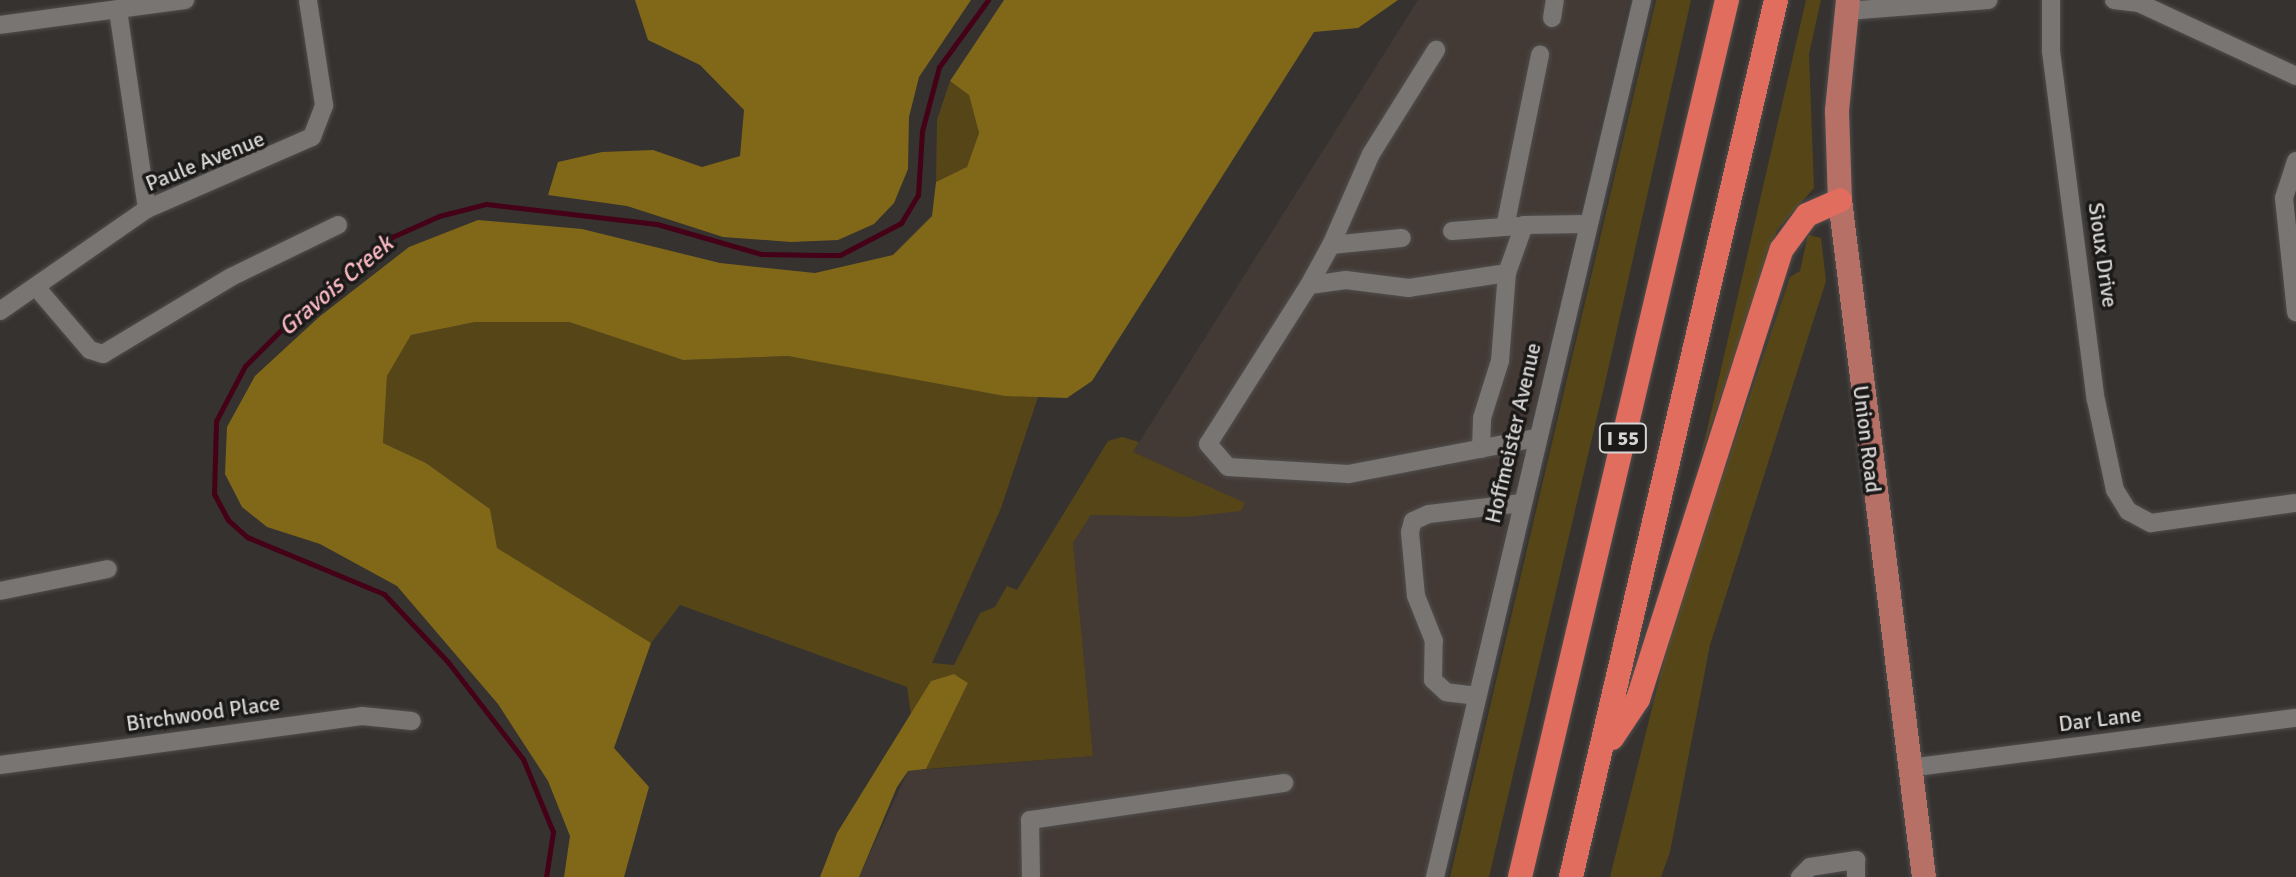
<!DOCTYPE html>
<style>
body{margin:0}
#map{position:relative;width:2296px;height:877px;overflow:hidden;background:#353230;font-family:Signika,sans-serif}
div>[style]{position:absolute}
.built>*{inset:0;background:#433a35}
.green>*{inset:0;background:#564617}
.forest>*{inset:0;background:#816819}
.stream>*{height:5px;margin:-2.5px;padding:0 2.5px;transform-origin:2.5px;border-radius:2.5px;background:#450117}
.roads{filter:drop-shadow(0 0 2px #504e4d) drop-shadow(0 0 2px #504e4d)}
.minor>*{height:18px;margin:-9px;padding:0 9px;transform-origin:9px;border-radius:9px;background:#787573}
.major>*{height:24px;margin:-12px;padding:0 12px;transform-origin:12px;border-radius:12px;background:#b67066}
.highway>*{height:24px;margin:-12px;padding:0 12px;transform-origin:12px;border-radius:12px;background:#e06d5d}
span{translate:-50% -50%;white-space:nowrap;text-align:center;line-height:1.15;-webkit-text-stroke:7px #1b1a19;paint-order:stroke}
.shield-label span{padding:2px 6px;background:#1b1a19;border:2px solid;border-radius:6px;-webkit-text-stroke-width:0}
.shield-label{font-size:20px;color:#d7d5d4;font-weight:700}
.street-label{font-size:22px;color:#d7d5d4}
.water-label{font-size:24px;color:#fbb9c3;font-style:italic}
</style>
<div id="map">
<div class="built">
<div style="clip-path:polygon(1418px 0,1629px 0,1426px 877px,859px 877px,908px 771px,1093px 756px,1073px 543px,1091px 515px,1187px 517px,1244px 503px,1133px 452px)"></div>
</div>
<div class="green">
<div style="clip-path:polygon(1656px 0,1691px 0,1608px 370px,1489px 877px,1450px 877px)"></div>
<div style="clip-path:polygon(1806px 0,1821px 0,1809px 54px,1814px 188px,1777px 230px,1701px 456px)"></div>
<div style="clip-path:polygon(950px 81px,969px 95px,979px 133px,967px 168px,936px 182px,937px 120px)"></div>
<div style="clip-path:polygon(1808px 235px,1821px 238px,1826px 281px,1710px 645px,1670px 852px,1661px 877px,1610px 877px,1675px 616px,1790px 277px,1800px 271px)"></div>
<div style="clip-path:polygon(475px 322px,569px 322px,683px 360px,788px 356px,1038px 397px,1001px 508px,932px 663px,954px 665px,980px 613px,995px 607px,1007px 586px,1017px 590px,1108px 441px,1122px 437px,1139px 442px,1133px 452px,1245px 503px,1241px 511px,1187px 517px,1091px 515px,1073px 543px,1093px 756px,926px 769px,968px 683px,954px 674px,931px 681px,911px 715px,907px 687px,680px 605px,651px 643px,496px 548px,490px 509px,426px 463px,383px 443px,387px 376px,411px 335px)"></div>
</div>
<div class="forest">
<div style="clip-path:polygon(635px 0,971px 0,919px 77px,909px 117px,908px 169px,894px 203px,874px 224px,838px 240px,791px 242px,723px 237px,627px 206px,548px 195px,558px 162px,602px 152px,653px 150px,702px 167px,740px 156px,744px 110px,700px 65px,648px 40px)"></div>
<div style="clip-path:polygon(1004px 0,1398px 0,1358px 28px,1314px 32px,1092px 381px,1067px 398px,1005px 396px,788px 356px,683px 360px,569px 322px,475px 322px,411px 335px,387px 376px,383px 443px,426px 463px,490px 509px,497px 548px,651px 643px,614px 748px,649px 787px,624px 877px,564px 877px,570px 836px,548px 781px,498px 704px,397px 586px,320px 544px,267px 527px,242px 507px,225px 474px,227px 427px,255px 376px,319px 317px,409px 247px,478px 220px,582px 229px,720px 263px,815px 273px,893px 255px,932px 216px,936px 182px,967px 167px,979px 133px,969px 95px,950px 81px)"></div>
<div style="clip-path:polygon(954px 674px,968px 683px,926px 769px,908px 771px,897px 787px,859px 877px,820px 877px,837px 833px,931px 681px)"></div>
</div>
<div class="stream">
<div style="left:546px;top:877px;width:46px;rotate:-81.2deg"></div>
<div style="left:553px;top:832px;width:79px;rotate:-112.3deg"></div>
<div style="left:523px;top:759px;width:123px;rotate:-127.7deg"></div>
<div style="left:448px;top:662px;width:93px;rotate:-133.3deg"></div>
<div style="left:384px;top:594px;width:148px;rotate:-157.4deg"></div>
<div style="left:247px;top:537px;width:25px;rotate:-138deg"></div>
<div style="left:228px;top:520px;width:30px;rotate:-118deg"></div>
<div style="left:214px;top:494px;width:73px;rotate:-88.4deg"></div>
<div style="left:216px;top:421px;width:62px;rotate:-62.2deg"></div>
<div style="left:245px;top:366px;width:93px;rotate:-45deg"></div>
<div style="left:311px;top:300px;width:103px;rotate:-37.9deg"></div>
<div style="left:392px;top:237px;width:51px;rotate:-24.1deg"></div>
<div style="left:439px;top:216px;width:49px;rotate:-14.3deg"></div>
<div style="left:486px;top:204px;width:172px;rotate:6.7deg"></div>
<div style="left:657px;top:224px;width:108px;rotate:16.1deg"></div>
<div style="left:761px;top:254px;width:61px;rotate:0.9deg"></div>
<div style="left:822px;top:255px;width:18px"></div>
<div style="left:840px;top:255px;width:69px;rotate:-27.7deg"></div>
<div style="left:901px;top:223px;width:33px;rotate:-59deg"></div>
<div style="left:918px;top:195px;width:64px;rotate:-86.4deg"></div>
<div style="left:922px;top:131px;width:66px;rotate:-75.1deg"></div>
<div style="left:939px;top:67px;width:83px;rotate:-53.8deg"></div>
</div>
<div class="roads">
<div class="minor">
<div style="left:2051px;top:0;width:51px;rotate:90deg"></div>
<div style="left:2051px;top:51px;width:352px;rotate:82.7deg"></div>
<div style="left:2096px;top:400px;width:92px;rotate:78.1deg"></div>
<div style="left:2115px;top:490px;width:25px;rotate:58deg"></div>
<div style="left:2128px;top:511px;width:26px;rotate:28deg"></div>
<div style="left:2151px;top:523px;width:146px;rotate:-7.9deg"></div>
<div style="left:2114px;top:0;width:25px;rotate:7deg"></div>
<div style="left:2139px;top:3px;width:173px;rotate:24.9deg"></div>
<div style="left:118px;top:10px;width:201px;rotate:81.7deg"></div>
<div style="left:1846px;top:11px;width:143px;rotate:-4.4deg"></div>
<div style="left:1552px;top:18px;width:18px;rotate:-81deg"></div>
<div style="left:0;top:25px;width:187px;rotate:-7.7deg"></div>
<div style="left:2296px;top:161px;width:39px;rotate:108deg"></div>
<div style="left:2284px;top:198px;width:115px;rotate:84deg"></div>
<div style="left:1505px;top:227px;width:176px;rotate:-78.5deg"></div>
<div style="left:1452px;top:231px;width:65px;rotate:-4.4deg"></div>
<div style="left:1331px;top:245px;width:99px;rotate:-66.3deg"></div>
<div style="left:1371px;top:154px;width:123px;rotate:-58deg"></div>
<div style="left:1507px;top:273px;width:51px;rotate:-70.5deg"></div>
<div style="left:1524px;top:225px;width:61px;rotate:-0.9deg"></div>
<div style="left:1309px;top:285px;width:46px;rotate:-61.2deg"></div>
<div style="left:1331px;top:245px;width:71px;rotate:-5.6deg"></div>
<div style="left:36px;top:287px;width:83px;rotate:49.4deg"></div>
<div style="left:90px;top:350px;width:14px;rotate:17deg"></div>
<div style="left:103px;top:354px;width:149px;rotate:-31deg"></div>
<div style="left:231px;top:277px;width:119px;rotate:-25.9deg"></div>
<div style="left:0;top:311px;width:179px;rotate:-34.8deg"></div>
<div style="left:147px;top:209px;width:180px;rotate:-23.6deg"></div>
<div style="left:312px;top:137px;width:34px;rotate:-69deg"></div>
<div style="left:324px;top:105px;width:106px;rotate:-98.7deg"></div>
<div style="left:1481px;top:449px;width:31px;rotate:-88deg"></div>
<div style="left:1482px;top:418px;width:60px;rotate:-72.5deg"></div>
<div style="left:1500px;top:361px;width:88px;rotate:-85.5deg"></div>
<div style="left:1507px;top:273px;width:99px;rotate:171.3deg"></div>
<div style="left:1409px;top:288px;width:64px;rotate:-172.8deg"></div>
<div style="left:1346px;top:280px;width:37px;rotate:172deg"></div>
<div style="left:1309px;top:285px;width:188px;rotate:122.4deg"></div>
<div style="left:1208px;top:444px;width:30px;rotate:49deg"></div>
<div style="left:1228px;top:467px;width:121px;rotate:3.3deg"></div>
<div style="left:1349px;top:474px;width:190px;rotate:-10.9deg"></div>
<div style="left:0;top:591px;width:110px;rotate:-11.5deg"></div>
<div style="left:1477px;top:696px;width:31px;rotate:-173deg"></div>
<div style="left:1446px;top:692px;width:18px;rotate:-137deg"></div>
<div style="left:1433px;top:680px;width:39px;rotate:-89deg"></div>
<div style="left:1434px;top:641px;width:48px;rotate:-111.8deg"></div>
<div style="left:1416px;top:596px;width:64px;rotate:-95.4deg"></div>
<div style="left:1410px;top:532px;width:11px;rotate:-75deg"></div>
<div style="left:1413px;top:521px;width:17px;rotate:-24deg"></div>
<div style="left:1429px;top:514px;width:93px;rotate:-6.8deg"></div>
<div style="left:0;top:765px;width:365px;rotate:-7.7deg"></div>
<div style="left:362px;top:716px;width:50px;rotate:5.7deg"></div>
<div style="left:1909px;top:768px;width:390px;rotate:-7.4deg"></div>
<div style="left:1031px;top:877px;width:57px;rotate:-91deg"></div>
<div style="left:1030px;top:820px;width:257px;rotate:-8.3deg"></div>
<div style="left:1435px;top:877px;width:901px;rotate:-76.72deg"></div>
<div style="left:1800px;top:877px;width:14px;rotate:-45deg"></div>
<div style="left:1810px;top:867px;width:47px;rotate:-8.7deg"></div>
<div style="left:1856px;top:860px;width:17px;rotate:90deg"></div>
</div>
<div class="major">
<div style="left:1848px;top:0;width:112px;rotate:95.7deg"></div>
<div style="left:1837px;top:111px;width:89px;rotate:88.1deg"></div>
<div style="left:1840px;top:200px;width:682px;rotate:82.93deg"></div>
</div>
<div class="highway">
<div style="left:1612px;top:738px;width:47px;rotate:-56.3deg"></div>
<div style="left:1638px;top:699px;width:472px;rotate:-72.3deg"></div>
<div style="left:1782px;top:249px;width:42px;rotate:-53.7deg"></div>
<div style="left:1807px;top:215px;width:36px;rotate:-24deg"></div>
<div style="left:1520px;top:877px;width:901px;rotate:-76.72deg"></div>
<div style="left:1571px;top:877px;width:901px;rotate:-76.84deg"></div>
</div>
</div>
<div class="shield-label">
<span style="left:1623px;top:438px">I 55</span>
</div>
<div class="street-label">
<span style="left:205px;top:161px;rotate:-22deg">Paule Avenue</span>
<span style="left:2103px;top:255px;rotate:82deg">Sioux Drive</span>
<span style="left:1513px;top:433px;rotate:-77deg">Hoffmeister Avenue</span>
<span style="left:1867px;top:439px;rotate:83deg">Union Road</span>
<span style="left:203px;top:713px;rotate:-8deg">Birchwood Place</span>
<span style="left:2100px;top:719px;rotate:-7deg">Dar Lane</span>
</div>
<div class="water-label">
<span style="left:336px;top:286px;rotate:-40deg">Gravois Creek</span>
</div>
</div>
